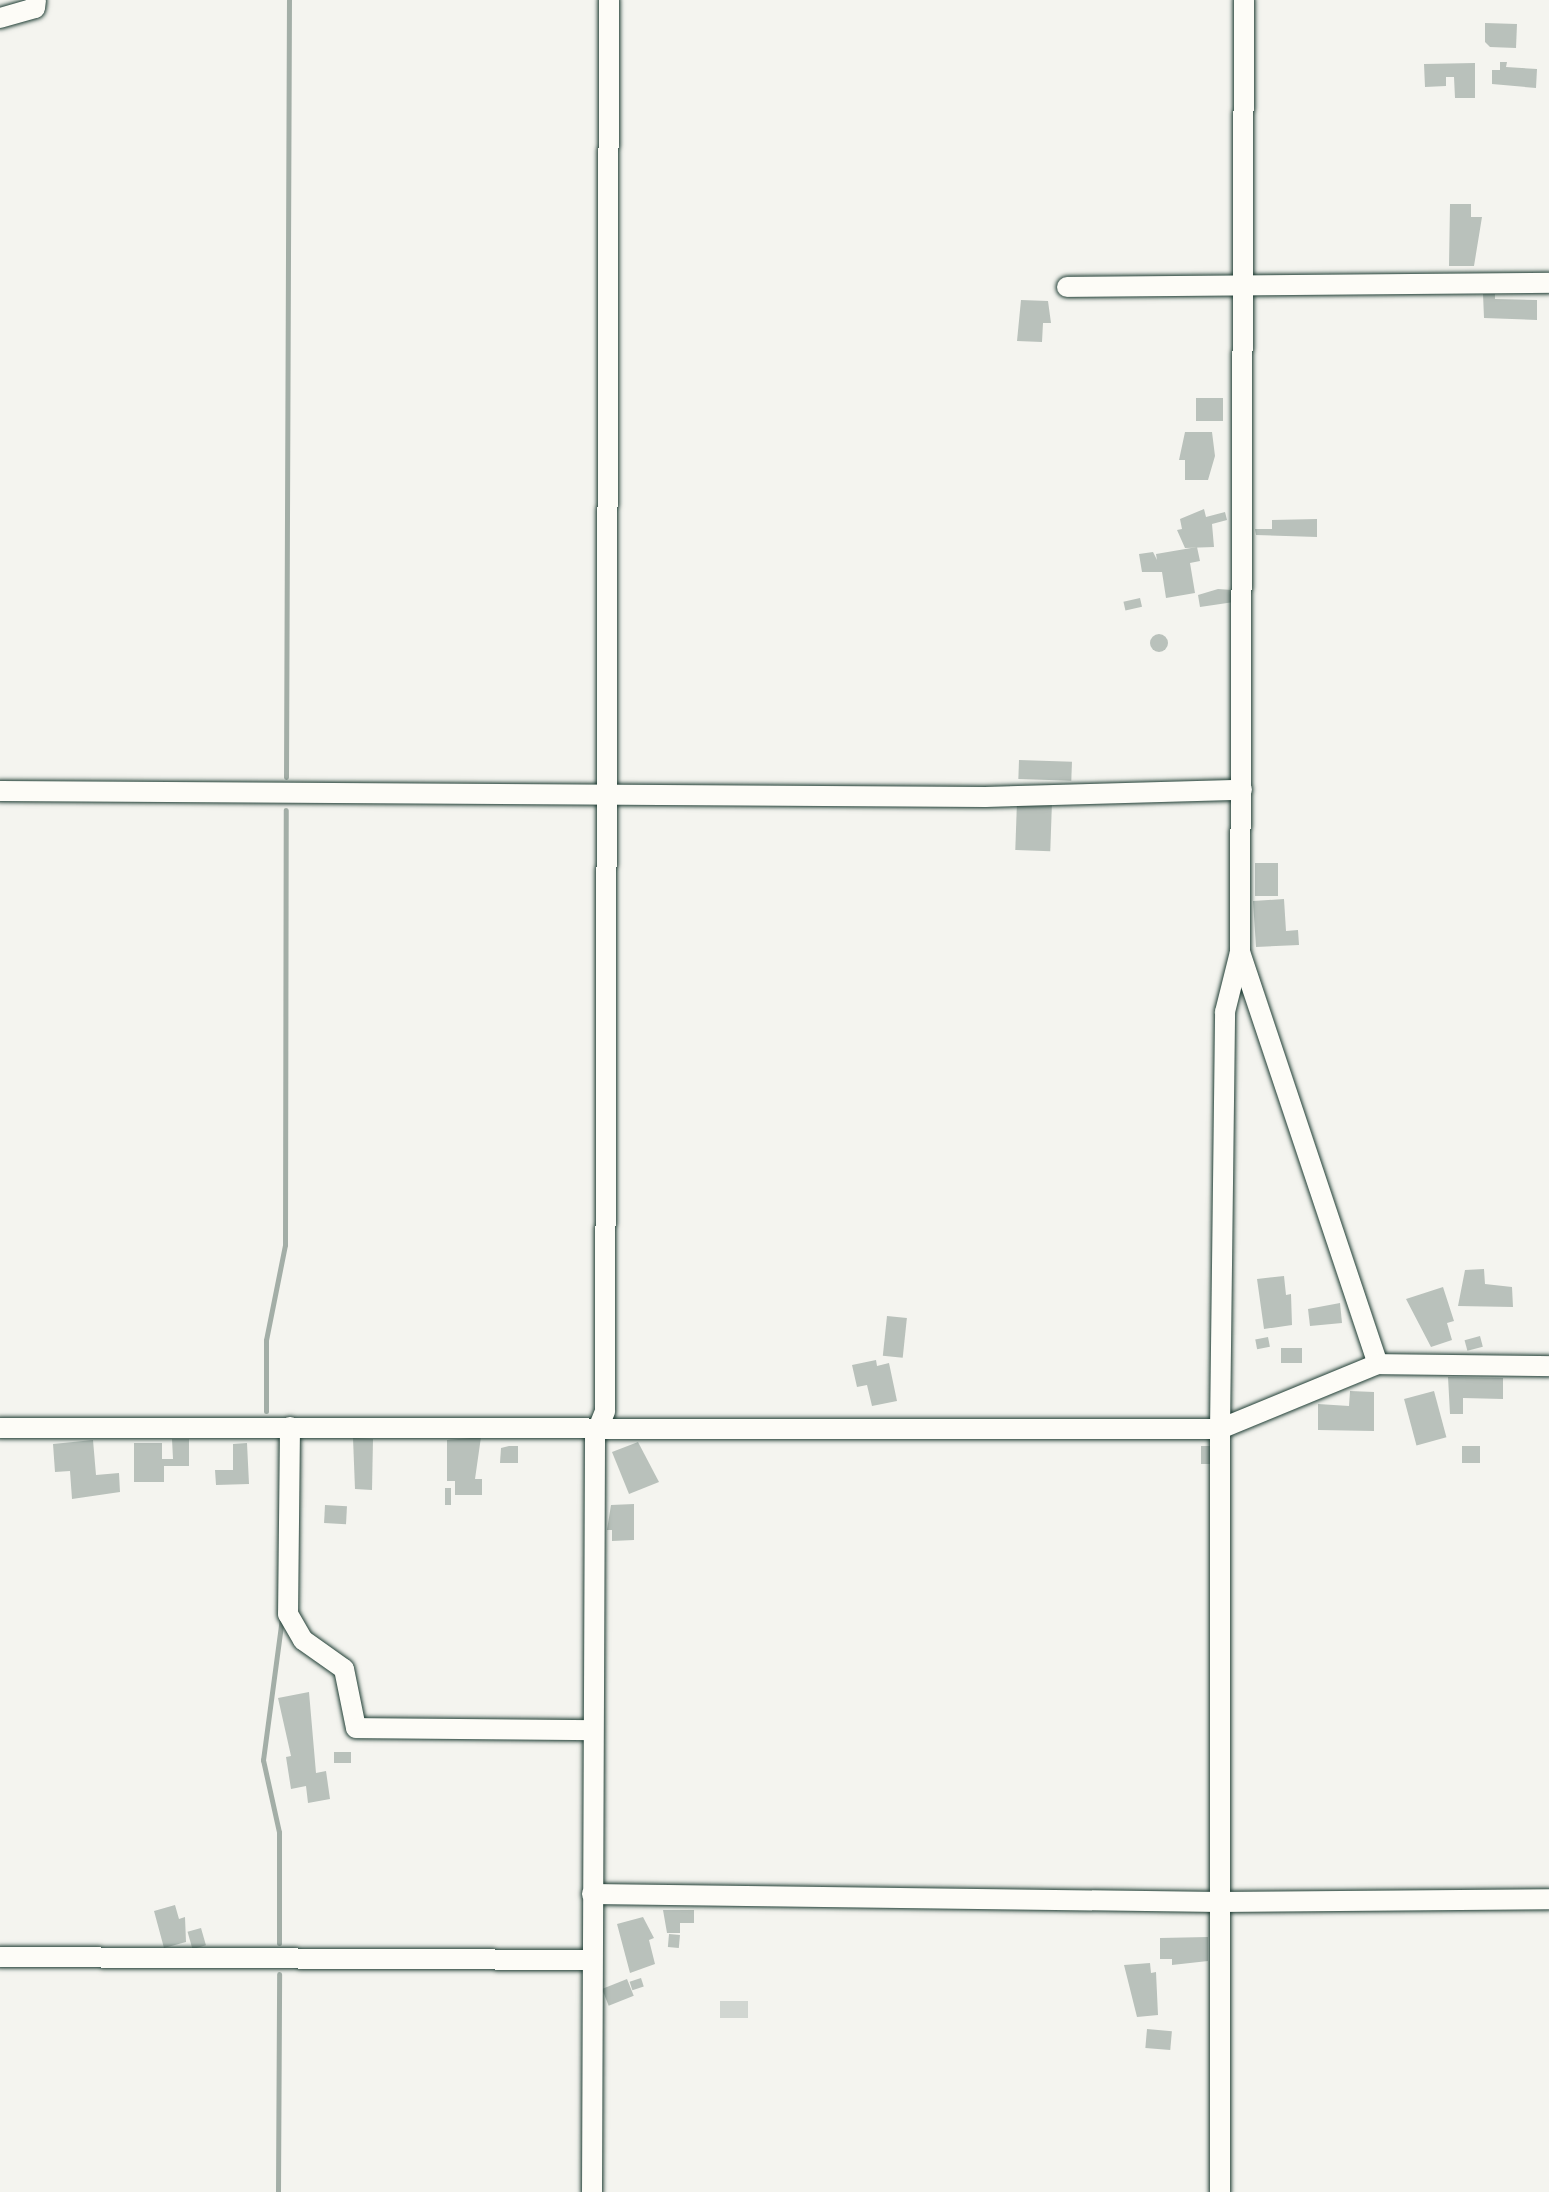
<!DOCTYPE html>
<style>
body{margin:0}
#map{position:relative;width:1549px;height:2192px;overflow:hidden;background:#f4f4ef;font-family:Kalam,sans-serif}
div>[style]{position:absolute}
.green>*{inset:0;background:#d1d6d1;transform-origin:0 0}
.stream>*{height:5px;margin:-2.5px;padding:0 2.5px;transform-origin:2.5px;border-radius:2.5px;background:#a3aea7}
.building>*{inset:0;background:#b9c1bb;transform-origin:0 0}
.round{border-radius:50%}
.roads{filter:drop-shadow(0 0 2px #1f3d34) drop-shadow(0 0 2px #1f3d34)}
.minor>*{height:20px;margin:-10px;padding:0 10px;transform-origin:10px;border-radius:10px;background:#fdfcf7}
span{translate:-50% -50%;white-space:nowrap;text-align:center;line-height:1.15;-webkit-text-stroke:6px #fdfcf7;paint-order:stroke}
</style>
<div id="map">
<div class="green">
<div style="left:720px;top:2001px;width:28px;height:17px"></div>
</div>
<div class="stream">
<div style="left:286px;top:777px;width:777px;rotate:-89.78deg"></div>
<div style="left:266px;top:1411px;width:71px;rotate:-90deg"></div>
<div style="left:266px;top:1340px;width:97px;rotate:-78.7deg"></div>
<div style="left:285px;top:1245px;width:435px;rotate:-89.9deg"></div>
<div style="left:279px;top:1943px;width:111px;rotate:-90deg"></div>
<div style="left:279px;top:1832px;width:74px;rotate:-102.5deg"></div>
<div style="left:263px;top:1760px;width:143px;rotate:-82.4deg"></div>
<div style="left:278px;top:2192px;width:218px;rotate:-89.7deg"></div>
</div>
<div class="building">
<div style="clip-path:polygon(1485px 23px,1517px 24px,1516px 48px,1490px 47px,1485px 42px)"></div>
<div style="clip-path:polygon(1500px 62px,1507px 62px,1506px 67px,1537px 69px,1536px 88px,1492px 84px,1492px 70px,1500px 70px)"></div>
<div style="clip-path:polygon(1475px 63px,1475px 98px,1455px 98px,1454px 77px,1446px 77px,1446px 86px,1425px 87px,1424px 64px)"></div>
<div style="clip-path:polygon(1450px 204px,1471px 204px,1471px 217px,1482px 217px,1474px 266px,1449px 266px)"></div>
<div style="clip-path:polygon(1483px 294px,1495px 294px,1495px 299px,1537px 300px,1537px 320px,1484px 318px)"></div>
<div style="clip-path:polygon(1021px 300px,1048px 301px,1051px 323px,1043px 323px,1042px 342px,1017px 341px)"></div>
<div style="left:1196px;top:398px;width:27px;height:23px"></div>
<div style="clip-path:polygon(1185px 432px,1212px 432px,1215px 456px,1208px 480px,1185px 480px,1185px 460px,1179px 460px)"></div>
<div style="clip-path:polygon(1204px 509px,1206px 517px,1225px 512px,1227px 520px,1212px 524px,1214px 547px,1185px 548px,1177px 530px,1182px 529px,1180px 519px)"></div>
<div style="clip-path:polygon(1317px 519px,1317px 537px,1256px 535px,1255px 529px,1272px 529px,1272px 520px)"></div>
<div style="clip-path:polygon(1197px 547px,1200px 561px,1190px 563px,1195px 593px,1166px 598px,1162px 572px,1142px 572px,1139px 554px,1153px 552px,1157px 560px,1156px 554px)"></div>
<div style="clip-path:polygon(1218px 589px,1232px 590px,1234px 602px,1200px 607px,1198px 595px)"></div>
<div style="left:1140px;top:598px;width:9px;height:17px;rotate:77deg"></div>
<div class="round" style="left:1150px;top:634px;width:18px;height:18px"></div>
<div style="left:1019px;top:760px;width:53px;height:19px;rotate:2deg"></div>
<div style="left:1017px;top:801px;width:35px;height:49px;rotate:2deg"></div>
<div style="left:1255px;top:863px;width:23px;height:33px"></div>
<div style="clip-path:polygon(1284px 899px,1286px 931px,1298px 930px,1299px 945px,1256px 947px,1253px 901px)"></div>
<div style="clip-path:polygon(1484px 1269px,1485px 1284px,1512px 1287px,1513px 1307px,1458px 1306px,1465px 1270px)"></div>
<div style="clip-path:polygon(1284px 1276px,1286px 1295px,1291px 1294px,1292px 1325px,1264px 1329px,1257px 1279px)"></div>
<div style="clip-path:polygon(1443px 1287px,1454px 1321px,1447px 1323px,1452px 1340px,1431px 1347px,1406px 1299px)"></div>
<div style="clip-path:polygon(1340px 1303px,1342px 1323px,1310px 1326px,1308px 1309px)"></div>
<div style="left:887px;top:1316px;width:20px;height:40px;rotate:6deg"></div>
<div style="left:1480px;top:1336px;width:11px;height:16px;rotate:75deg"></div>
<div style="left:1268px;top:1337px;width:10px;height:13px;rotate:79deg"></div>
<div style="left:1302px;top:1348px;width:15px;height:21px;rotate:90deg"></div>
<div style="clip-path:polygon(876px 1360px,877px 1366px,889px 1363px,897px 1401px,872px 1406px,867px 1385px,857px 1387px,852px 1365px)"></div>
<div style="clip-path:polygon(1448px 1377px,1503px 1378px,1503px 1399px,1463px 1398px,1463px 1414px,1450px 1414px)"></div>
<div style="clip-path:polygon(1350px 1391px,1374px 1392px,1374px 1431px,1318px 1430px,1318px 1404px,1349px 1406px)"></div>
<div style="left:1434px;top:1391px;width:48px;height:31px;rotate:75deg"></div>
<div style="clip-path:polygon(481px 1437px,475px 1479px,482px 1479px,482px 1495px,455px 1495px,455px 1481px,447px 1481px,447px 1440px)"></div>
<div style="clip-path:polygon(353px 1438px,373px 1439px,372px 1490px,355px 1489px)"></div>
<div style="clip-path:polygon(172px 1439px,189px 1439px,189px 1466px,164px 1466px,164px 1482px,134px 1482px,134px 1443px,162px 1443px,162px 1459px,173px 1459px)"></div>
<div style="clip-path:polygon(93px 1440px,96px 1475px,119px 1473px,120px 1492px,72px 1499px,70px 1471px,55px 1472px,53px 1444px)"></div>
<div style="clip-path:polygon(638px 1442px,659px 1482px,629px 1494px,612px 1452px)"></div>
<div style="clip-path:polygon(247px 1443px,249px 1484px,216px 1485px,215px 1470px,233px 1470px,233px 1444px)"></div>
<div style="clip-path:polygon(509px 1446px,518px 1446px,518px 1463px,500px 1463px,501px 1448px)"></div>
<div style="left:1201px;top:1446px;width:9px;height:18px"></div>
<div style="left:1462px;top:1446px;width:18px;height:17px"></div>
<div style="left:445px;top:1488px;width:6px;height:17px"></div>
<div style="clip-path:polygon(634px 1504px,634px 1540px,612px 1541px,612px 1530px,607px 1530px,611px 1505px)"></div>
<div style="left:325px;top:1505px;width:22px;height:18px;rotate:3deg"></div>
<div style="clip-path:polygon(309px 1692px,316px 1773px,326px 1771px,330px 1799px,308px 1803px,306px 1786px,291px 1789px,286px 1757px,291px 1756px,278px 1698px)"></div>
<div style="left:334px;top:1752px;width:17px;height:11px"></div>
<div style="clip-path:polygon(175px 1905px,179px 1919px,185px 1917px,186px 1942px,164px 1948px,154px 1911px)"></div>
<div style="clip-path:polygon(663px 1910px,694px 1910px,694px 1923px,680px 1923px,680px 1933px,667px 1933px)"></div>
<div style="clip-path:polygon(643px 1917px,654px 1938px,649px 1940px,655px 1964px,630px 1973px,617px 1924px)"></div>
<div style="left:201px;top:1928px;width:18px;height:14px;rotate:74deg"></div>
<div style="left:669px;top:1934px;width:11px;height:13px;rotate:5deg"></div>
<div style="clip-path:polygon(1208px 1937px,1208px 1961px,1172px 1965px,1172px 1959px,1160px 1959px,1160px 1938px)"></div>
<div style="clip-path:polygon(1150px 1963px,1151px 1973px,1156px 1972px,1158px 2015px,1137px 2017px,1124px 1965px)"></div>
<div style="left:641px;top:1978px;width:9px;height:12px;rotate:72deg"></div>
<div style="left:627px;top:1979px;width:18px;height:27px;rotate:68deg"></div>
<div style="left:1147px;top:2029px;width:25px;height:19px;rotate:5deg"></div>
</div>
<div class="roads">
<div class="minor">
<div style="left:0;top:18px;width:36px;rotate:-16deg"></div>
<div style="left:35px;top:8px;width:8px;rotate:-83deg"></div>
<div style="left:1067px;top:287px;width:482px;rotate:-0.5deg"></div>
<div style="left:0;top:791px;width:985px;rotate:0.35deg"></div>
<div style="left:985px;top:797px;width:257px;rotate:-1.6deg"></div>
<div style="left:1240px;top:952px;width:434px;rotate:71.5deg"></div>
<div style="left:290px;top:1427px;width:187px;rotate:90.6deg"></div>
<div style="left:288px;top:1614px;width:30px;rotate:60deg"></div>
<div style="left:303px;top:1640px;width:50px;rotate:35.3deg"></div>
<div style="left:344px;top:1669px;width:60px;rotate:78.5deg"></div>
<div style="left:356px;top:1728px;width:235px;rotate:0.5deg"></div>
<div style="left:0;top:1428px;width:1220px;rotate:0.05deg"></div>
<div style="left:1220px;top:1429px;width:171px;rotate:-22.4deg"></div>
<div style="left:1378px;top:1364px;width:171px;rotate:0.7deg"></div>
<div style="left:592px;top:1894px;width:628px;rotate:0.73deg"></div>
<div style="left:1220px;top:1902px;width:329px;rotate:-0.5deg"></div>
<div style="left:0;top:1957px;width:591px;rotate:0.29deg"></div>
<div style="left:592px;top:2192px;width:756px;rotate:-89.77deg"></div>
<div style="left:595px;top:1436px;width:27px;rotate:-68deg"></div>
<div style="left:605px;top:1411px;width:1411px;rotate:-89.84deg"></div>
<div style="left:1220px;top:2192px;width:763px;rotate:-90deg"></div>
<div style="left:1220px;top:1429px;width:417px;rotate:-89.3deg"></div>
<div style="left:1225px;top:1012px;width:62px;rotate:-76deg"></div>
<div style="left:1240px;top:952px;width:952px;rotate:-89.76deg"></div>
</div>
</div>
</div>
